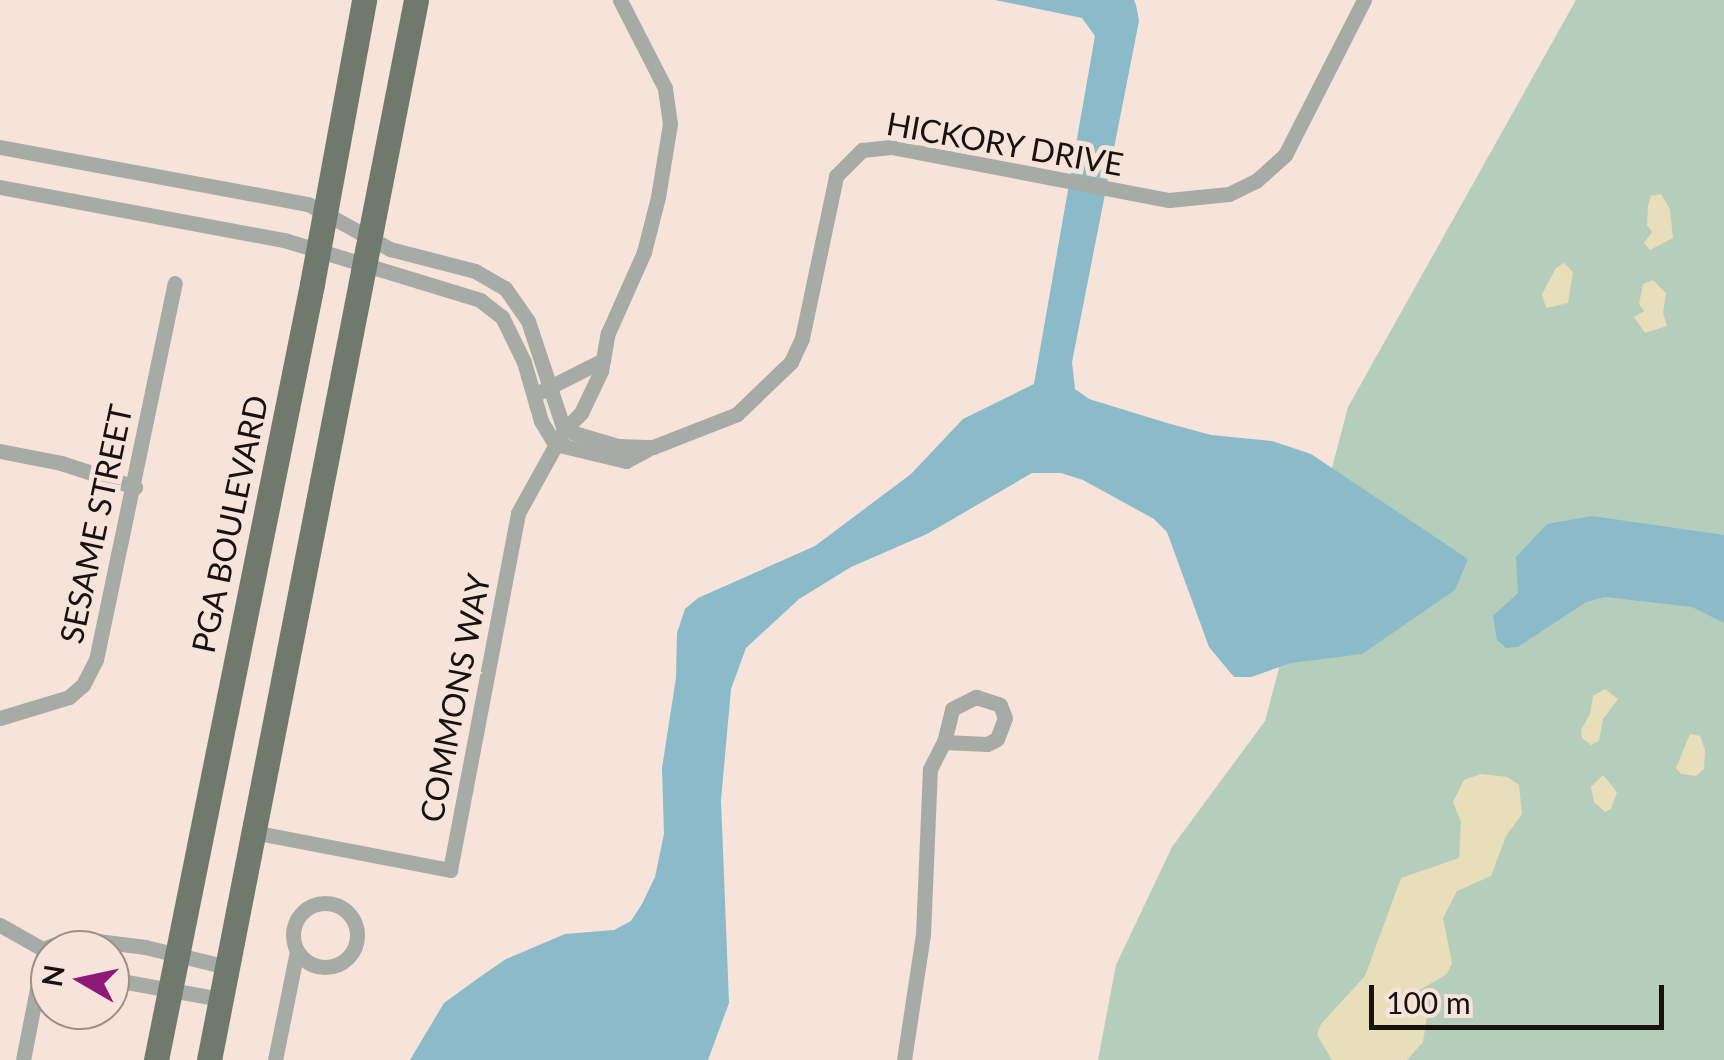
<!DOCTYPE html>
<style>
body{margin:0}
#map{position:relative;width:1724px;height:1060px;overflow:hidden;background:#f6e3da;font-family:Lato,sans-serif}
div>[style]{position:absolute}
.green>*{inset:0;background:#b5cebc}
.sand>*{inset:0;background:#e8deb9}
.water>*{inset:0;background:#8bbac9}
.minor>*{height:15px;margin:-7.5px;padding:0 7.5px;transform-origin:7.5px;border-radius:7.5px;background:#a6aba5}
.minor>.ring{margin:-7.5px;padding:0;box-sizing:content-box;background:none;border:15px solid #a6aba5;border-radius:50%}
.primary>*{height:25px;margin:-12.5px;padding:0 12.5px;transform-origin:12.5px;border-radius:12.5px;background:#6f796e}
span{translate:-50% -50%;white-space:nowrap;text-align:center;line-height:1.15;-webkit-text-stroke:10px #f6e3da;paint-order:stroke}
.street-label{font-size:32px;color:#18110e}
.north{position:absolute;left:30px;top:930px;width:100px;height:100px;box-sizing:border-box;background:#f6e3da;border:2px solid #9d8f88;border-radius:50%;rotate:279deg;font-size:28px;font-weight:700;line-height:40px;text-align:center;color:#18110e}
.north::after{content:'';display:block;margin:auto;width:35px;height:45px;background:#901978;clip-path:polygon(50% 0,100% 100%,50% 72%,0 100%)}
.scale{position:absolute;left:1369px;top:985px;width:295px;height:45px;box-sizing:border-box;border:5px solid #18110e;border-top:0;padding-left:12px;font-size:30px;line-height:35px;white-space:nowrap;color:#18110e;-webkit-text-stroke:8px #f6e3da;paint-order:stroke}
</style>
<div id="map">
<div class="green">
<div style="clip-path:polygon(1576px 0,1724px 0,1724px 1060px,1098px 1060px,1116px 965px,1172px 847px,1265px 721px,1348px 407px)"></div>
</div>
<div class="sand">
<div style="clip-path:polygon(1661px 194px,1670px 209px,1673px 238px,1650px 250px,1644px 243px,1652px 232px,1647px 225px,1648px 206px,1651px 196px)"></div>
<div style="clip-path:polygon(1564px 263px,1573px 272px,1568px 303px,1546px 308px,1542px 294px,1556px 268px)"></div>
<div style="clip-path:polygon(1653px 280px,1666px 293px,1663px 313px,1667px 326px,1645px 333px,1634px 317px,1644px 311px,1639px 304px,1643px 284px)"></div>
<div style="clip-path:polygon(1605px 689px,1618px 699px,1603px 719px,1599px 741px,1591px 745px,1582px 738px,1581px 730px,1590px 714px,1593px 696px)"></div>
<div style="clip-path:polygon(1690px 734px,1700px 736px,1705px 750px,1704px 769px,1696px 776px,1681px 774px,1676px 768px)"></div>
<div style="clip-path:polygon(1481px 774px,1507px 777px,1519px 785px,1522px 814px,1506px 836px,1491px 876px,1457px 891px,1443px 918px,1452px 963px,1447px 974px,1418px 991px,1418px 1002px,1427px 1016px,1423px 1042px,1407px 1060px,1332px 1060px,1317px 1035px,1321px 1024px,1365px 976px,1401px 878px,1459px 858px,1461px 822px,1453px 802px,1464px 780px)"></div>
<div style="clip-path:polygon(1603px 775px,1617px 792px,1611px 809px,1605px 812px,1594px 802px,1591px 787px)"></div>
</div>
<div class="water">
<div style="clip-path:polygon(995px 0,1134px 0,1136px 5px,1139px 21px,1072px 362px,1075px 389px,1089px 399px,1167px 423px,1211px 435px,1272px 441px,1311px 454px,1468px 559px,1455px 590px,1362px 654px,1291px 663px,1251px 677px,1234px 677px,1209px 647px,1167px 532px,1154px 519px,1083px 480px,1061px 473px,1032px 473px,927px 534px,851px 567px,799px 599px,746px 648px,731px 689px,721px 800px,729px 1003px,708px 1060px,410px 1060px,444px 1003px,477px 979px,506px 959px,565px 934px,614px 930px,631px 921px,642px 904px,655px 877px,664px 834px,662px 768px,676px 678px,677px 633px,685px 609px,698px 598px,815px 546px,911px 474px,963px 419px,1034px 384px,1095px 36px,1082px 18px)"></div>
<div style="clip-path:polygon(1592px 516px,1724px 535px,1724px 623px,1692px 607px,1605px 597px,1586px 602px,1518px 647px,1506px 648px,1497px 640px,1493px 616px,1518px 593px,1516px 557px,1547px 524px)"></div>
</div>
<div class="minor">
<div style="left:0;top:147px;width:313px;rotate:10.5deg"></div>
<div style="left:308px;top:204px;width:94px;rotate:28.8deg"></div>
<div style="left:390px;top:249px;width:88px;rotate:14.5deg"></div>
<div style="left:475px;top:271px;width:34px;rotate:30deg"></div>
<div style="left:505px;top:288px;width:40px;rotate:55.1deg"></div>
<div style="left:528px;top:321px;width:115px;rotate:71.7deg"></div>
<div style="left:564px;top:430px;width:56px;rotate:16.5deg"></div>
<div style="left:618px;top:446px;width:35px;rotate:2deg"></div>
<div style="left:653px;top:447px;width:90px;rotate:-21.4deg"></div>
<div style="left:737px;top:414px;width:75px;rotate:-43.9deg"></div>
<div style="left:791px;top:362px;width:26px;rotate:-65deg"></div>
<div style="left:802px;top:338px;width:166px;rotate:-78.1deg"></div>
<div style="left:836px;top:176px;width:37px;rotate:-45deg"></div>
<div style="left:862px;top:150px;width:29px;rotate:-6deg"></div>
<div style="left:891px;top:147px;width:283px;rotate:10.8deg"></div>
<div style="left:1169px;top:200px;width:60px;rotate:-5.7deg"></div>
<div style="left:1229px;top:194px;width:30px;rotate:-26deg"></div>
<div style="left:1256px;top:181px;width:39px;rotate:-42deg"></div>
<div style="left:1285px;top:155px;width:174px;rotate:-63deg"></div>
<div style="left:0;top:187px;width:289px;rotate:10.6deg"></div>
<div style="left:284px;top:240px;width:205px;rotate:17deg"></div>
<div style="left:480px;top:300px;width:28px;rotate:38deg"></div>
<div style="left:502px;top:317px;width:50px;rotate:63.9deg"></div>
<div style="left:524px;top:362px;width:61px;rotate:73.9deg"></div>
<div style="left:541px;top:421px;width:27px;rotate:59deg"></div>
<div style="left:555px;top:444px;width:73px;rotate:13.5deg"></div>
<div style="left:626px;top:461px;width:24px;rotate:-28deg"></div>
<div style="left:540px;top:392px;width:71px;rotate:-26.9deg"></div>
<div style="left:0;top:451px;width:62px;rotate:11.1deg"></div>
<div style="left:61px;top:463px;width:78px;rotate:18deg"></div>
<div style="left:0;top:718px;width:72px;rotate:-16.9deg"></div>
<div style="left:69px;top:697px;width:18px;rotate:-41deg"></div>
<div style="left:83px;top:685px;width:28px;rotate:-63deg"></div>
<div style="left:96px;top:660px;width:385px;rotate:-78.2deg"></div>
<div style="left:253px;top:832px;width:201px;rotate:10.9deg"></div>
<div style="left:450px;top:870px;width:363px;rotate:-79.2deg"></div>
<div style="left:518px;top:513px;width:95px;rotate:-61deg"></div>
<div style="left:564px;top:430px;width:24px;rotate:-45deg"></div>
<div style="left:581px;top:413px;width:47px;rotate:-64.5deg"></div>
<div style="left:601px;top:371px;width:39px;rotate:-80deg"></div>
<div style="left:608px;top:333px;width:89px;rotate:-66deg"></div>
<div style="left:644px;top:252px;width:57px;rotate:-75.7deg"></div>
<div style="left:658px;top:197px;width:74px;rotate:-80.7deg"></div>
<div style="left:670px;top:124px;width:36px;rotate:-98deg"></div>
<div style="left:665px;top:88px;width:99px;rotate:-117.1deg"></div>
<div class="ring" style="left:293px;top:903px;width:49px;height:49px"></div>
<div style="left:0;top:925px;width:55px;rotate:29.4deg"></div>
<div style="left:45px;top:948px;width:30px;rotate:-20deg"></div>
<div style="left:73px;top:938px;width:73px;rotate:7.1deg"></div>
<div style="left:145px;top:947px;width:84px;rotate:13.7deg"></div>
<div style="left:110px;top:979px;width:113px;rotate:10.2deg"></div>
<div style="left:23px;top:1060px;width:114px;rotate:-78.9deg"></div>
<div style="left:275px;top:1060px;width:111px;rotate:-78.6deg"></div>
<div style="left:904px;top:1060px;width:126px;rotate:-81.4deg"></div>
<div style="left:923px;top:935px;width:166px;rotate:-87.6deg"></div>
<div style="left:930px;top:769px;width:30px;rotate:-63deg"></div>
<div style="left:944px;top:742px;width:34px;rotate:-76deg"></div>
<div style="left:952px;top:709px;width:27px;rotate:-27deg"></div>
<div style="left:976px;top:697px;width:25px;rotate:18deg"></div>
<div style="left:1000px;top:705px;width:14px;rotate:69deg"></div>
<div style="left:1005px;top:718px;width:22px;rotate:111deg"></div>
<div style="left:997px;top:739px;width:11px;rotate:153deg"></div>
<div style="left:987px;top:744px;width:43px;rotate:-177.3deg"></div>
</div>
<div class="primary">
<div style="left:156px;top:1060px;width:792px;rotate:-78.63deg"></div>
<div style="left:312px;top:284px;width:289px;rotate:-79.6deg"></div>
<div style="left:209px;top:1060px;width:1080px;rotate:-78.95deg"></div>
</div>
<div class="street-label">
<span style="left:1005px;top:144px;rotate:10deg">HICKORY DRIVE</span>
<span style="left:96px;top:524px;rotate:-78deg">SESAME STREET</span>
<span style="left:230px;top:524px;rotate:-78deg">PGA BOULEVARD</span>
<span style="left:455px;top:698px;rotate:-79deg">COMMONS WAY</span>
</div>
<div class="north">N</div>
<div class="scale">100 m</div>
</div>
